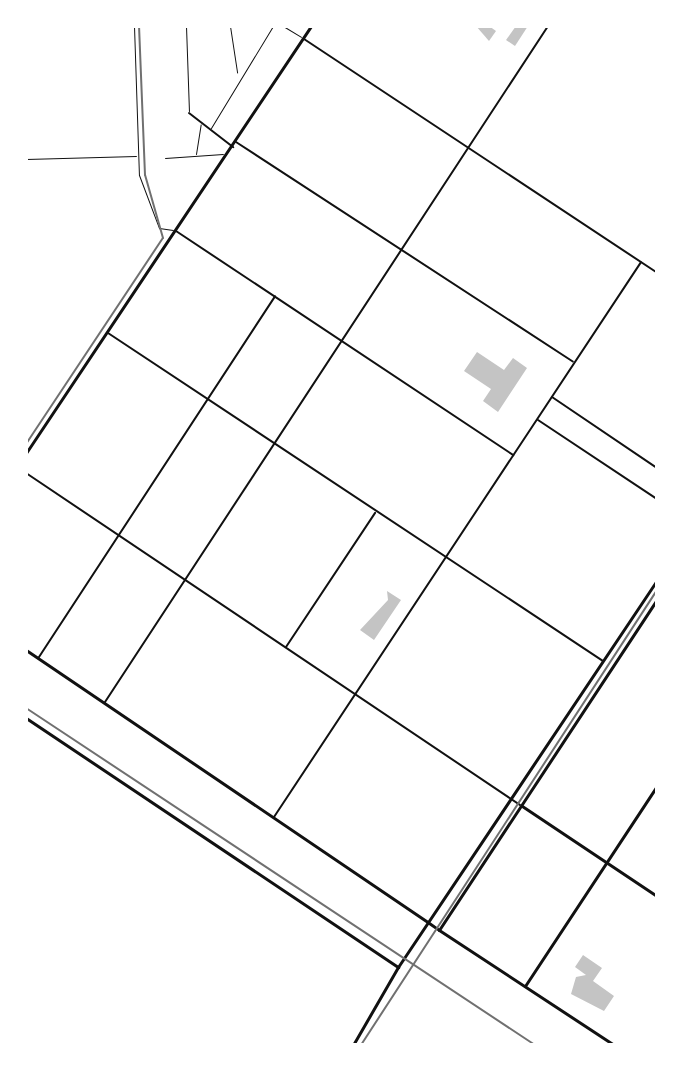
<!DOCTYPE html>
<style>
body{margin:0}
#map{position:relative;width:683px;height:1071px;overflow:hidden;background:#fff;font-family:"Open Sans",sans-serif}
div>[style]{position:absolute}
.building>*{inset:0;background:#c4c4c4}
.service>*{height:1px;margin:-0.5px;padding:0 0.5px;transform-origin:0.5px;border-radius:0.5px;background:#111}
.minor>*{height:2px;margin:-1px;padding:0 1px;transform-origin:1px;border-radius:1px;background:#111}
.tertiary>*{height:3px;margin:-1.5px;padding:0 1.5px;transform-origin:1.5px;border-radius:1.5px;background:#111}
.secondary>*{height:3px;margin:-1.5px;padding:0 1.5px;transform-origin:1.5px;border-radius:1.5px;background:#111}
.tram>*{height:2px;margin:-1px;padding:0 1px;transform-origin:1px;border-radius:1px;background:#707070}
span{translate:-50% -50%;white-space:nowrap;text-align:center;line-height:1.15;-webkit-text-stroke:8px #fff;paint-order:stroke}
.frame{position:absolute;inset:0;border:28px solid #fff;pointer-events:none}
</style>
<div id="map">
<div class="building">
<div style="clip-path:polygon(476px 26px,489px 26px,496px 31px,489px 41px)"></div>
<div style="clip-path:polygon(516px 26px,528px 26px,515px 46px,506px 40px)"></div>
<div style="clip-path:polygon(477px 352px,504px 370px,513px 358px,527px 368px,498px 412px,483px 401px,491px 389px,464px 371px)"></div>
<div style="clip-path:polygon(387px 591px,401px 600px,374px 640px,360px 630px,388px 600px)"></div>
<div style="clip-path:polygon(583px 955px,602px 968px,593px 981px,614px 996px,604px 1011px,571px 994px,576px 977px,586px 975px,575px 967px)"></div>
</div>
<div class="service">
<div style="left:134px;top:26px;width:149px;rotate:88.1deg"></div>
<div style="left:139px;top:175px;width:57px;rotate:69.3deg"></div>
<div style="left:159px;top:228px;width:14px;rotate:8deg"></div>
<div style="left:186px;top:26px;width:85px;rotate:88deg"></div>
<div style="left:230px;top:26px;width:47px;rotate:81.3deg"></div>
<div style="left:283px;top:26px;width:21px;rotate:31deg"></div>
<div style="left:211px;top:128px;width:119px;rotate:-58.7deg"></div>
<div style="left:196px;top:154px;width:30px;rotate:-81deg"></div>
<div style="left:165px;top:158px;width:58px;rotate:-3.9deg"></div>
<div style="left:26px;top:159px;width:110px;rotate:-1.6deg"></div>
</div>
<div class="minor">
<div style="left:304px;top:39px;width:424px;rotate:33.5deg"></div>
<div style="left:189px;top:113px;width:56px;rotate:37.7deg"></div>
<div style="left:236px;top:142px;width:402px;rotate:33.1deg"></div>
<div style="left:176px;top:231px;width:405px;rotate:33.6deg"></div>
<div style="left:108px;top:333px;width:594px;rotate:33.53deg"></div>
<div style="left:552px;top:397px;width:127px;rotate:34.1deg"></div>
<div style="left:538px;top:420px;width:143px;rotate:33.6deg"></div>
<div style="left:26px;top:473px;width:595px;rotate:33.9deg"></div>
<div style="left:286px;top:647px;width:161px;rotate:-56.4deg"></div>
<div style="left:39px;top:657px;width:431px;rotate:-56.8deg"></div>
<div style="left:105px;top:702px;width:808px;rotate:-56.76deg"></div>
<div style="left:274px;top:817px;width:665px;rotate:-56.52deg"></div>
</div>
<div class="tertiary">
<div style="left:26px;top:453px;width:513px;rotate:-56.28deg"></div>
<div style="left:26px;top:650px;width:485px;rotate:34.1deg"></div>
<div style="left:522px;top:806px;width:162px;rotate:33.7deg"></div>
<div style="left:439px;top:930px;width:209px;rotate:33.3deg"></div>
<div style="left:525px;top:986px;width:240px;rotate:-56.6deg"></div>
<div style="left:353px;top:1045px;width:90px;rotate:-60deg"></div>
</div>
<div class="secondary">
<div style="left:26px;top:718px;width:448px;rotate:33.8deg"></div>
<div style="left:398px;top:967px;width:466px;rotate:-56.2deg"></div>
<div style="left:429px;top:923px;width:12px;rotate:35deg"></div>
<div style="left:439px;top:930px;width:396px;rotate:-56.6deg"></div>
</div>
<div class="tram">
<div style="left:26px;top:444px;width:247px;rotate:-56.4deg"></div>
<div style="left:163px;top:238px;width:66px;rotate:-105.9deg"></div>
<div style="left:145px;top:175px;width:149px;rotate:-92.3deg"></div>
<div style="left:26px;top:708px;width:610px;rotate:33.51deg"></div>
<div style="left:361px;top:1045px;width:543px;rotate:-56.95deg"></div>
</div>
<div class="frame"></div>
</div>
